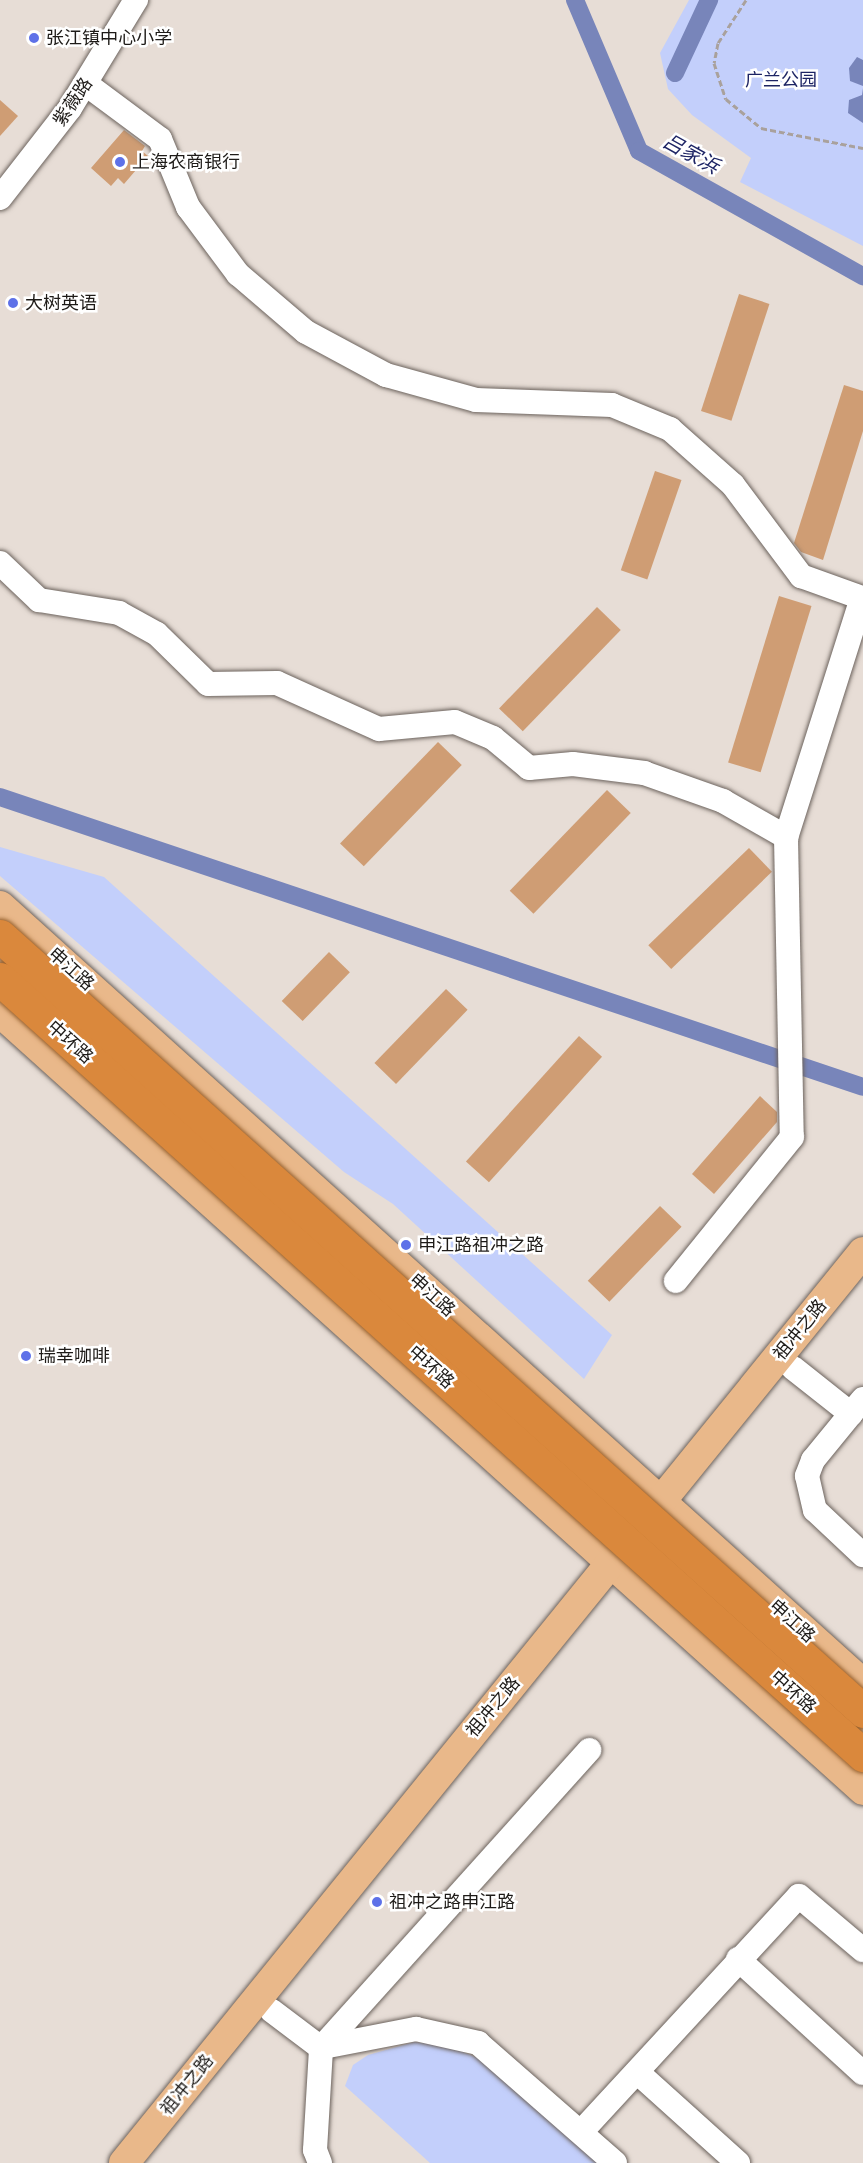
<!DOCTYPE html>
<meta charset="utf-8">
<style>
body{margin:0}
#map{position:relative;width:863px;height:2163px;overflow:hidden;background:#e7ddd6;font-family:Inter,"Noto Sans SC",sans-serif}
div>[style]{position:absolute}
.green>*{inset:0;background:#c3cffb}
.water>*{inset:0;background:#7885ba}
.canal>*{height:18px;margin:-9px;padding:0 9px;transform-origin:9px;border-radius:9px;background:#7885ba}
.building>*{inset:0;background:#cf9d74;transform-origin:0 0}
.path>*{height:3px;margin-top:-1.5px;transform-origin:0;background:repeating-linear-gradient(90deg,#a9a19c 0 6px,transparent 0 9px)}
.roads{filter:drop-shadow(0 0 2px #6c635d) drop-shadow(0 0 2px #6c635d)}
.minor>*{height:24px;margin:-12px;padding:0 12px;transform-origin:12px;border-radius:12px;background:#fff}
.major>*{height:30px;margin:-15px;padding:0 15px;transform-origin:15px;border-radius:15px;background:#e9b88a}
.bridges{filter:drop-shadow(0 0 2px #98622f) drop-shadow(0 0 2px #98622f)}
.highway-bridge>*{height:33px;margin:-16.5px;padding:0 16.5px;transform-origin:16.5px;border-radius:16.5px;background:#da883c}
.dots>*{width:16px;height:16px;translate:-50% -50%;box-sizing:border-box;border:3px solid #fff;border-radius:50%}
span{translate:-50% -50%;white-space:nowrap;text-align:center;line-height:1.15;-webkit-text-stroke:5px #fff;paint-order:stroke}
.poi-label{font-size:18px;color:#1e1b18}
.left{translate:0 -50%;text-align:left}
.park-label{font-size:18px;color:#1d2464}
.street-label{font-size:18px;color:#1e1b18}
.water-label{font-size:20px;color:#1e2565;font-style:italic}
</style>
<div id="map">
<div class="green">
<div style="clip-path:polygon(689px 0,863px 0,863px 246px,740px 182px,751px 158px,692px 115px,668px 89px,660px 53px)"></div>
<div style="clip-path:polygon(0 847px,104px 877px,612px 1335px,584px 1379px,393px 1204px,344px 1172px,0 876px)"></div>
<div style="clip-path:polygon(414px 2042px,446px 2045px,480px 2059px,597px 2163px,430px 2163px,345px 2086px,353px 2065px,368px 2055px)"></div>
</div>
<div class="water">
<div style="clip-path:polygon(857px 57px,863px 60px,863px 86px,850px 81px,849px 68px)"></div>
<div style="clip-path:polygon(863px 88px,863px 123px,848px 113px,849px 100px,862px 95px)"></div>
</div>
<div class="canal">
<div style="left:575px;top:0;width:164px;rotate:67deg"></div>
<div style="left:639px;top:151px;width:257px;rotate:29.2deg"></div>
<div style="left:675px;top:73px;width:81px;rotate:-65deg"></div>
<div style="left:0;top:797px;width:910px;rotate:18.57deg"></div>
</div>
<div class="building">
<div style="clip-path:polygon(0 100px,18px 116px,0 136px)"></div>
<div style="clip-path:polygon(124px 130px,145px 146px,142px 151px,148px 156px,124px 184px,118px 178px,111px 186px,91px 168px)"></div>
<div style="left:739px;top:294px;width:32px;height:123px;rotate:18deg"></div>
<div style="clip-path:polygon(844px 385px,863px 391px,863px 431px,823px 560px,801px 552px,794px 543px)"></div>
<div style="left:655px;top:471px;width:28px;height:105px;rotate:19deg"></div>
<div style="left:779px;top:596px;width:34px;height:174px;rotate:17deg"></div>
<div style="left:597px;top:607px;width:33px;height:141px;rotate:44deg"></div>
<div style="left:438px;top:742px;width:33px;height:141px;rotate:44deg"></div>
<div style="left:607px;top:790px;width:33px;height:140px;rotate:44deg"></div>
<div style="left:749px;top:848px;width:33px;height:140px;rotate:46deg"></div>
<div style="left:329px;top:952px;width:29px;height:68px;rotate:44deg"></div>
<div style="left:446px;top:989px;width:30px;height:103px;rotate:44deg"></div>
<div style="left:579px;top:1036px;width:31px;height:169px;rotate:42deg"></div>
<div style="clip-path:polygon(760px 1096px,777px 1112px,777px 1122px,714px 1194px,692px 1174px)"></div>
<div style="left:660px;top:1206px;width:30px;height:104px;rotate:44deg"></div>
</div>
<div class="path">
<div style="left:746px;top:0;width:51px;rotate:123.1deg"></div>
<div style="left:718px;top:43px;width:20px;rotate:101deg"></div>
<div style="left:714px;top:63px;width:38px;rotate:72deg"></div>
<div style="left:726px;top:99px;width:45px;rotate:39.6deg"></div>
<div style="left:761px;top:128px;width:104px;rotate:11.1deg"></div>
</div>
<div class="roads">
<div class="minor">
<div style="left:86px;top:84px;width:92px;rotate:36.6deg"></div>
<div style="left:160px;top:139px;width:74px;rotate:67.6deg"></div>
<div style="left:188px;top:207px;width:84px;rotate:53.3deg"></div>
<div style="left:238px;top:274px;width:89px;rotate:40.5deg"></div>
<div style="left:306px;top:332px;width:91px;rotate:28.3deg"></div>
<div style="left:386px;top:375px;width:93px;rotate:15.5deg"></div>
<div style="left:476px;top:400px;width:136px;rotate:2.1deg"></div>
<div style="left:612px;top:405px;width:63px;rotate:22.5deg"></div>
<div style="left:670px;top:429px;width:84px;rotate:41.6deg"></div>
<div style="left:733px;top:485px;width:114px;rotate:53.2deg"></div>
<div style="left:801px;top:576px;width:65px;rotate:19.8deg"></div>
<div style="left:862px;top:598px;width:251px;rotate:107.6deg"></div>
<div style="left:786px;top:837px;width:300px;rotate:88.9deg"></div>
<div style="left:792px;top:1137px;width:185px;rotate:128.9deg"></div>
<div style="left:0;top:198px;width:114px;rotate:-52.1deg"></div>
<div style="left:70px;top:108px;width:127px;rotate:-58.6deg"></div>
<div style="left:0;top:563px;width:54px;rotate:43.5deg"></div>
<div style="left:39px;top:600px;width:81px;rotate:9.2deg"></div>
<div style="left:119px;top:613px;width:43px;rotate:28.9deg"></div>
<div style="left:157px;top:634px;width:71px;rotate:44.4deg"></div>
<div style="left:208px;top:684px;width:69px;rotate:-0.8deg"></div>
<div style="left:277px;top:683px;width:112px;rotate:24.3deg"></div>
<div style="left:379px;top:729px;width:76px;rotate:-5.3deg"></div>
<div style="left:455px;top:722px;width:41px;rotate:22.8deg"></div>
<div style="left:493px;top:738px;width:47px;rotate:39.8deg"></div>
<div style="left:529px;top:768px;width:44px;rotate:-5.2deg"></div>
<div style="left:573px;top:764px;width:72px;rotate:7.2deg"></div>
<div style="left:644px;top:773px;width:84px;rotate:19.5deg"></div>
<div style="left:723px;top:801px;width:73px;rotate:29.7deg"></div>
<div style="left:793px;top:1368px;width:74px;rotate:38.4deg"></div>
<div style="left:863px;top:1399px;width:79px;rotate:129.3deg"></div>
<div style="left:813px;top:1460px;width:17px;rotate:111deg"></div>
<div style="left:807px;top:1476px;width:35px;rotate:77deg"></div>
<div style="left:815px;top:1510px;width:66px;rotate:43.2deg"></div>
<div style="left:738px;top:1959px;width:169px;rotate:42.4deg"></div>
<div style="left:272px;top:2011px;width:61px;rotate:37.1deg"></div>
<div style="left:323px;top:2047px;width:95px;rotate:-11deg"></div>
<div style="left:416px;top:2029px;width:64px;rotate:12.7deg"></div>
<div style="left:478px;top:2043px;width:182px;rotate:41.2deg"></div>
<div style="left:637px;top:2072px;width:136px;rotate:42deg"></div>
<div style="left:581px;top:2132px;width:321px;rotate:-47.3deg"></div>
<div style="left:799px;top:1896px;width:84px;rotate:40.2deg"></div>
<div style="left:320px;top:2163px;width:14px;rotate:-111deg"></div>
<div style="left:315px;top:2150px;width:102px;rotate:-86.6deg"></div>
<div style="left:321px;top:2048px;width:401px;rotate:-48deg"></div>
</div>
<div class="major">
<div style="left:0;top:906px;width:1162px;rotate:42.03deg"></div>
<div style="left:0;top:1012px;width:1162px;rotate:42.03deg"></div>
<div style="left:124px;top:2163px;width:1173px;rotate:-50.95deg"></div>
</div>
</div>
<div class="bridges">
<div class="highway-bridge">
<div style="left:0;top:936px;width:1160px;rotate:41.92deg"></div>
<div style="left:0;top:979px;width:1161px;rotate:41.96deg"></div>
</div>
</div>
<div class="dots">
<div style="left:34px;top:38px;background:#5e71e8"></div>
<div style="left:120px;top:162px;background:#5e71e8"></div>
<div style="left:13px;top:303px;background:#5e71e8"></div>
<div style="left:406px;top:1245px;background:#5e71e8"></div>
<div style="left:26px;top:1356px;background:#5e71e8"></div>
<div style="left:377px;top:1902px;background:#5e71e8"></div>
</div>
<div class="poi-label">
<span class="left" style="left:46px;top:38px">张江镇中心小学</span>
<span class="left" style="left:132px;top:162px">上海农商银行</span>
<span class="left" style="left:25px;top:303px">大树英语</span>
<span class="left" style="left:418px;top:1245px">申江路祖冲之路</span>
<span class="left" style="left:38px;top:1356px">瑞幸咖啡</span>
<span class="left" style="left:389px;top:1902px">祖冲之路申江路</span>
</div>
<div class="park-label">
<span style="left:781px;top:80px">广兰公园</span>
</div>
<div class="street-label">
<span style="left:73px;top:102px;rotate:-56deg">紫薇路</span>
<span style="left:71px;top:969px;rotate:42deg">申江路</span>
<span style="left:70px;top:1042px;rotate:42deg">中环路</span>
<span style="left:432px;top:1295px;rotate:42deg">申江路</span>
<span style="left:800px;top:1330px;rotate:-51deg">祖冲之路</span>
<span style="left:431px;top:1367px;rotate:42deg">中环路</span>
<span style="left:792px;top:1621px;rotate:42deg">申江路</span>
<span style="left:793px;top:1692px;rotate:42deg">中环路</span>
<span style="left:493px;top:1707px;rotate:-50deg">祖冲之路</span>
<span style="left:187px;top:2085px;rotate:-51deg">祖冲之路</span>
</div>
<div class="water-label">
<span style="left:691px;top:154px;rotate:29deg">吕家浜</span>
</div>
</div>
